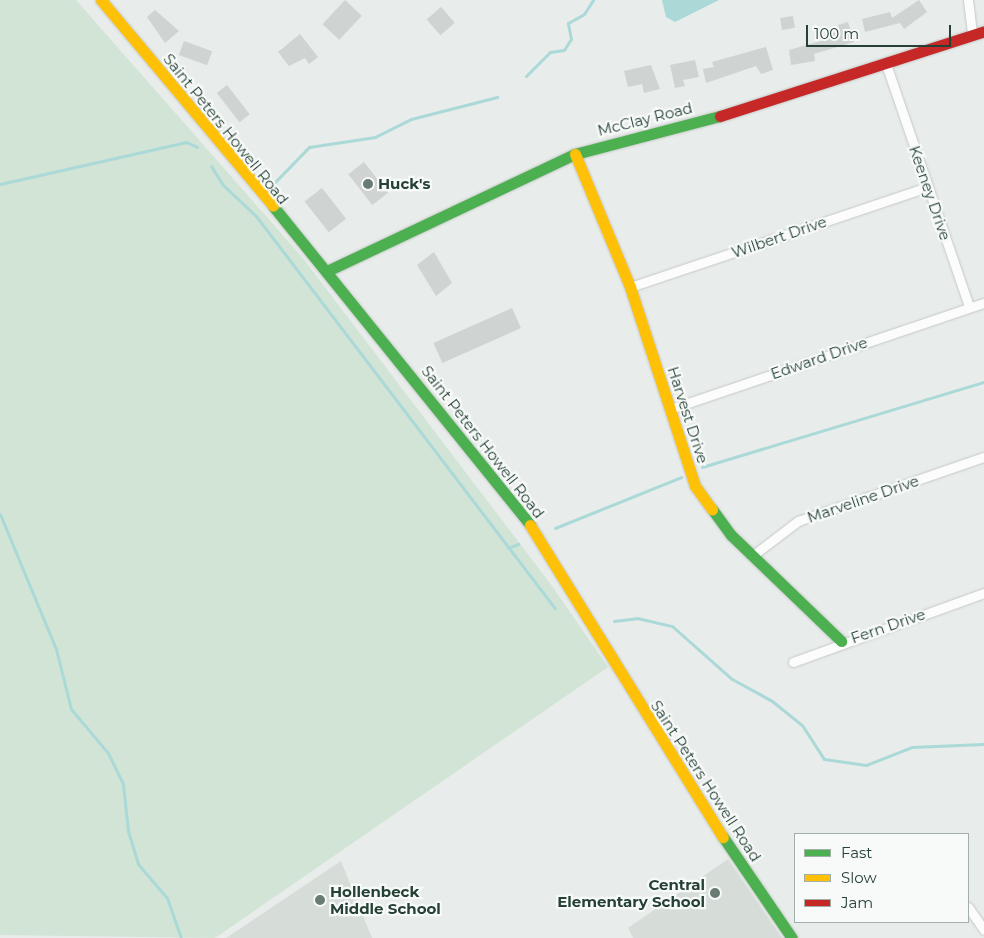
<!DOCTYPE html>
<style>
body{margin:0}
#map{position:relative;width:984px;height:938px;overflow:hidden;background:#e8ecea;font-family:Montserrat,sans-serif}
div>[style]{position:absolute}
.built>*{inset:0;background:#d6ddd9}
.green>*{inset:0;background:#d2e4d5}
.water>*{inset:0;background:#aad9d8}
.stream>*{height:3px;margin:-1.5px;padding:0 1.5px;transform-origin:1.5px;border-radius:1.5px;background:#aad9d8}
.building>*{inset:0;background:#cfd3d1;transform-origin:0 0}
.roads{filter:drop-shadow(0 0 1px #c5c9c7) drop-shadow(0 0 1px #c5c9c7)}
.street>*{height:9px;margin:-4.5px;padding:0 4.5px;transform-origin:4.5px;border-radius:4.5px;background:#fcfcfc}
.fast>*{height:11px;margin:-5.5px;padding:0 5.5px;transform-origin:5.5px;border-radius:5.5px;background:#4caf50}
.slow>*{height:11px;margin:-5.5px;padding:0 5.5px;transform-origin:5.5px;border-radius:5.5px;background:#ffc107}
.jam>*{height:11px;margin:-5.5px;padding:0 5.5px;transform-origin:5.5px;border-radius:5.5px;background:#c62828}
.dots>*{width:14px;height:14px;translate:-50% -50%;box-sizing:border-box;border:2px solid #f7faf8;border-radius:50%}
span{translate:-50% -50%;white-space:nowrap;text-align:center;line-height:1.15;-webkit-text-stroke:4.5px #f7faf8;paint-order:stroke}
.street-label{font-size:15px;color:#254035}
.poi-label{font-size:15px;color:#254035;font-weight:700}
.left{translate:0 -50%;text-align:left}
.right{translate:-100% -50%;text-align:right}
.legend{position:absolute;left:794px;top:833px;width:175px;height:90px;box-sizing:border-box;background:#f7faf8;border:1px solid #a3b0aa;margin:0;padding:6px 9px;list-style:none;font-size:15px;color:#254035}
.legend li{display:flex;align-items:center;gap:10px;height:25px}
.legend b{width:25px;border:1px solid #a3b0aa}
.scale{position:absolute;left:806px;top:25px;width:145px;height:22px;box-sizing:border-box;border:2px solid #254035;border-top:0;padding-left:6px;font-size:15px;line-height:18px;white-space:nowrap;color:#254035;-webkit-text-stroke:4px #f7faf8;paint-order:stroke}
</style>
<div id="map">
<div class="built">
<div style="clip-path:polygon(728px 859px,782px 938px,633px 938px,628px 928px)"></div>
<div style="clip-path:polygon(341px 861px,372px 938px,226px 938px)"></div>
</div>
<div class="green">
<div style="clip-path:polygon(0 0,76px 0,302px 257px,552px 586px,608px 667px,215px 938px,0 935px)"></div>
</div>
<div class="water">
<div style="clip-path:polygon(662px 0,719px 0,675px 22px,666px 17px)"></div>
</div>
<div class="stream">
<div style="left:526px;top:76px;width:34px;rotate:-45deg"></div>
<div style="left:550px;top:52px;width:14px;rotate:-8deg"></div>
<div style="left:564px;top:50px;width:13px;rotate:-58deg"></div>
<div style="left:571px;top:39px;width:16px;rotate:-101deg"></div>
<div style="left:568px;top:23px;width:18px;rotate:-29deg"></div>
<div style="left:584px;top:14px;width:17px;rotate:-57deg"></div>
<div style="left:211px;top:166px;width:22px;rotate:58deg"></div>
<div style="left:223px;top:185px;width:45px;rotate:43.2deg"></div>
<div style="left:256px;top:216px;width:493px;rotate:52.7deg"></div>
<div style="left:275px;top:182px;width:49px;rotate:-45.8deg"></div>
<div style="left:309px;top:147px;width:67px;rotate:-8.6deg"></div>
<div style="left:375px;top:137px;width:40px;rotate:-26.6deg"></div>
<div style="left:411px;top:119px;width:89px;rotate:-14.3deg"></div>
<div style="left:0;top:184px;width:191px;rotate:-12.7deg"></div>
<div style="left:186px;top:142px;width:12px;rotate:24deg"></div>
<div style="left:702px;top:467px;width:295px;rotate:-16.8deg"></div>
<div style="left:0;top:514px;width:146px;rotate:67.5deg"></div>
<div style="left:56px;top:649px;width:62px;rotate:76deg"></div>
<div style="left:71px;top:709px;width:57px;rotate:49.9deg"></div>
<div style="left:108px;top:753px;width:34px;rotate:64deg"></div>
<div style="left:123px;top:784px;width:47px;rotate:83.9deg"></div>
<div style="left:128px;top:831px;width:34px;rotate:73deg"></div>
<div style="left:138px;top:864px;width:45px;rotate:49.5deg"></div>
<div style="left:167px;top:898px;width:42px;rotate:70.7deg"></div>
<div style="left:555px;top:528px;width:136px;rotate:-22deg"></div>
<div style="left:508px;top:548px;width:11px;rotate:-22deg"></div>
<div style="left:614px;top:621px;width:23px;rotate:-7deg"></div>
<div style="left:637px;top:618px;width:36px;rotate:13deg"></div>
<div style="left:672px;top:626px;width:80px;rotate:41.5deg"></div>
<div style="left:732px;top:679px;width:46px;rotate:28.8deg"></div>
<div style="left:772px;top:701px;width:38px;rotate:39deg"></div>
<div style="left:802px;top:725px;width:40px;rotate:57.1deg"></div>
<div style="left:824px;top:759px;width:42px;rotate:8.1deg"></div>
<div style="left:866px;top:765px;width:49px;rotate:-21.4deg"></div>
<div style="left:912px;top:747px;width:72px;rotate:-2.4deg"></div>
</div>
<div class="building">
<div style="left:345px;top:0;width:23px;height:33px;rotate:43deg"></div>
<div style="clip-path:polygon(919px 0,927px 12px,904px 29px,900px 23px,865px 32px,862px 19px,890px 12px,892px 18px)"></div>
<div style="left:441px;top:7px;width:21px;height:19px;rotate:49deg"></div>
<div style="clip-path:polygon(155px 10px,179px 31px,165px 43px,147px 17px)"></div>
<div style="left:793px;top:16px;width:12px;height:13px;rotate:81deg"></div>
<div style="clip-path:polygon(848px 22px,854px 42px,814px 54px,815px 61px,791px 65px,789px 50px,824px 40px,822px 36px,840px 31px,838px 25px)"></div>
<div style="clip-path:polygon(300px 34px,318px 57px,309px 64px,305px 58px,289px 66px,278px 52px)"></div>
<div style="left:184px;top:41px;width:30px;height:15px;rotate:20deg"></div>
<div style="clip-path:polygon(766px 47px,773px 70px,761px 74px,756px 66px,706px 83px,703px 69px,714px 67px,712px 62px)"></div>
<div style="clip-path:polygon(695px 60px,699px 77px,683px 80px,685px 86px,675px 88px,670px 65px)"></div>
<div style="clip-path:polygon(651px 65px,660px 89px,644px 93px,642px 84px,628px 87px,624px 71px)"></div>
<div style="left:227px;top:85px;width:37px;height:13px;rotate:52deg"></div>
<div style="left:364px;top:162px;width:39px;height:20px;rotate:52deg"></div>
<div style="left:322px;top:188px;width:39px;height:22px;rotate:52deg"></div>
<div style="clip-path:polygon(434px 252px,452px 283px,436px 296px,417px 265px)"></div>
<div style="left:512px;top:308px;width:22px;height:86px;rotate:66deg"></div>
</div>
<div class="roads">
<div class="street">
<div style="left:968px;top:0;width:35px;rotate:83deg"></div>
<div style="left:886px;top:64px;width:257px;rotate:71.1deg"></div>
<div style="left:630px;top:287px;width:314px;rotate:-18.6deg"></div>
<div style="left:670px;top:409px;width:331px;rotate:-18.7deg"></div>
<div style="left:752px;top:556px;width:58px;rotate:-37.3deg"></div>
<div style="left:798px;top:521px;width:197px;rotate:-19deg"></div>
<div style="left:793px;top:662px;width:203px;rotate:-19.9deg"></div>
<div style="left:968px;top:907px;width:28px;rotate:55deg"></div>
</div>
<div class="fast">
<div style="left:273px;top:206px;width:410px;rotate:51.1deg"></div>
<div style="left:327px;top:271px;width:274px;rotate:-25.3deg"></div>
<div style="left:575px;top:154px;width:150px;rotate:-14.7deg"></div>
<div style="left:712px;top:509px;width:32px;rotate:54deg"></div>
<div style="left:731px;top:535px;width:153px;rotate:43.9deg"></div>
<div style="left:723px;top:837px;width:122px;rotate:55.7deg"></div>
</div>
<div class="slow">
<div style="left:101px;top:0;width:268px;rotate:50.1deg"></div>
<div style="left:575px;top:154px;width:144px;rotate:67.5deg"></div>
<div style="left:630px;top:287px;width:209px;rotate:71.9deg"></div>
<div style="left:695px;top:486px;width:29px;rotate:54deg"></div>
<div style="left:530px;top:525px;width:367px;rotate:58.3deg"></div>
</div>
<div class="jam">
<div style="left:720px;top:116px;width:277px;rotate:-17.8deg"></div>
</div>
</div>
<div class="dots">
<div style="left:368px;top:184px;background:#697c74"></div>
<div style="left:715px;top:893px;background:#697c74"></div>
<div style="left:320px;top:900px;background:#697c74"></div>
</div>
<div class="street-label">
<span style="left:645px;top:119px;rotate:-14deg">McClay Road</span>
<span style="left:226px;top:129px;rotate:51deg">Saint Peters Howell Road</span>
<span style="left:930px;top:193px;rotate:71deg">Keeney Drive</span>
<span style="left:779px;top:237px;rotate:-19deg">Wilbert Drive</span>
<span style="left:819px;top:358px;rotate:-19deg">Edward Drive</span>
<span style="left:688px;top:415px;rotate:72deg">Harvest Drive</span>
<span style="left:483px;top:442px;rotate:52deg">Saint Peters Howell Road</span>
<span style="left:863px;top:499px;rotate:-19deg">Marveline Drive</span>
<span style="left:888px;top:626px;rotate:-19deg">Fern Drive</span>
<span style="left:706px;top:781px;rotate:57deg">Saint Peters Howell Road</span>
</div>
<div class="poi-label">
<span class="left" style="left:378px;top:184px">Huck's</span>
<span class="right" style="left:705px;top:893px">Central<br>Elementary School</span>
<span class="left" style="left:330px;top:900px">Hollenbeck<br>Middle School</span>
</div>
<ul class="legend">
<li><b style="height:6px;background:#4caf50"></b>Fast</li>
<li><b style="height:6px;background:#ffc107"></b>Slow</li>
<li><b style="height:6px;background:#c62828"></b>Jam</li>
</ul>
<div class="scale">100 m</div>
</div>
